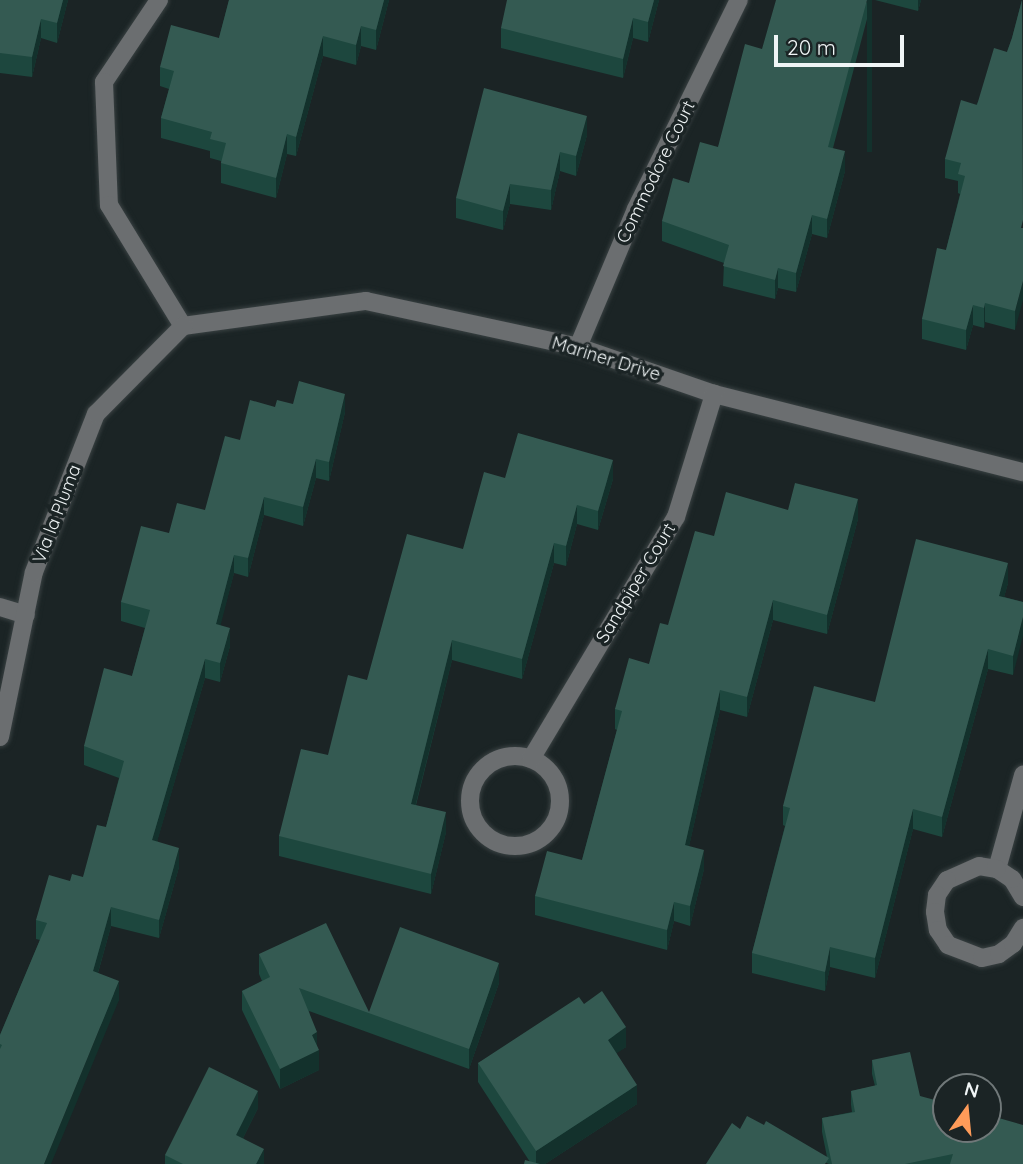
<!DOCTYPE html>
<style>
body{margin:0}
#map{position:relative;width:1023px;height:1164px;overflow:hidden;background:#1b2425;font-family:Quicksand,sans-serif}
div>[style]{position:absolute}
.roads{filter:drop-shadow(0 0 2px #394142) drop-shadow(0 0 2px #394142)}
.minor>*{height:18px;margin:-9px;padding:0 9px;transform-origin:9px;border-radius:9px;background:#6b6e70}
.minor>.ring{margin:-9px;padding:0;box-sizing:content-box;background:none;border:18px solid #6b6e70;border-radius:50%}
.wall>*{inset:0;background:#1d473e}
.shaded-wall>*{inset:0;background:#13312c;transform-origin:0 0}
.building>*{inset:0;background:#345a52}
span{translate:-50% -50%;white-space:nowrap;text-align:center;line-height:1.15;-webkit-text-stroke:7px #1b2425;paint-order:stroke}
.street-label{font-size:18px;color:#f0f5f6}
.north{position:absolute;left:932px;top:1073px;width:70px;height:70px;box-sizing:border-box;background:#1b2425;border:2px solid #707879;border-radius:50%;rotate:15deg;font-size:19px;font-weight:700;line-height:28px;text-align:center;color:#f0f5f6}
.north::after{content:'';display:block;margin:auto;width:24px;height:32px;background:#fe9b59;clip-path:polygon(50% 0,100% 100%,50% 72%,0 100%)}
.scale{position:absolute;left:774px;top:35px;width:130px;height:32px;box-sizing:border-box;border:4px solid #f0f5f6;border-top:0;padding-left:9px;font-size:21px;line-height:24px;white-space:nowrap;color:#f0f5f6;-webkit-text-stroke:5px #1b2425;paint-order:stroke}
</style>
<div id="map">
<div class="roads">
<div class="minor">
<div style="left:159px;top:0;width:99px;rotate:123.9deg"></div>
<div style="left:104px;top:82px;width:123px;rotate:87.7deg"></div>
<div style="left:109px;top:205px;width:142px;rotate:58.6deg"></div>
<div style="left:183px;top:326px;width:185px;rotate:-7.8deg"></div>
<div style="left:366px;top:301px;width:217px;rotate:12.2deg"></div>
<div style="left:578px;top:347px;width:144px;rotate:19.1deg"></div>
<div style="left:714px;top:394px;width:319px;rotate:14.2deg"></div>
<div style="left:578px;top:347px;width:150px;rotate:-67.2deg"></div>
<div style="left:636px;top:209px;width:233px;rotate:-63.8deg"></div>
<div style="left:0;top:607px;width:27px;rotate:17deg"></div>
<div style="left:0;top:737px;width:168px;rotate:-78.4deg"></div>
<div style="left:34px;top:572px;width:170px;rotate:-68.6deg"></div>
<div style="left:96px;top:414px;width:124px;rotate:-45.3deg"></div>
<div class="ring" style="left:470px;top:756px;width:72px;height:72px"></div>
<div style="left:531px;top:759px;width:282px;rotate:-59.1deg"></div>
<div style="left:676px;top:517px;width:129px;rotate:-72.8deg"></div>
<div style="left:997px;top:869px;width:98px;rotate:-74.5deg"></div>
<div style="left:1023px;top:897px;width:21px;rotate:-121deg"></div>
<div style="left:1012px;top:879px;width:18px;rotate:-146deg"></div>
<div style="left:997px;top:869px;width:18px;rotate:-171deg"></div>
<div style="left:979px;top:866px;width:35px;rotate:156deg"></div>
<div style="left:947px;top:880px;width:18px;rotate:124deg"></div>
<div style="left:937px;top:895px;width:17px;rotate:97deg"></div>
<div style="left:935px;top:912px;width:18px;rotate:81deg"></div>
<div style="left:938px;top:930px;width:18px;rotate:56deg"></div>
<div style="left:948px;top:945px;width:36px;rotate:21deg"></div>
<div style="left:982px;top:958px;width:17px;rotate:-13deg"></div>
<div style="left:999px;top:954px;width:17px;rotate:-36deg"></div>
<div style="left:1013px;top:944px;width:19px;rotate:-58deg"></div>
</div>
</div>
<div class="wall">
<div style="clip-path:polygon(0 0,68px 0,57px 43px,41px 38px,32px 77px,0 73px)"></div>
<div style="clip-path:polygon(229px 0,389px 0,376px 50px,361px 46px,356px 65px,323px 56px,296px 156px,287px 154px,276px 198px,221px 183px,221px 161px,210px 158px,210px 151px,161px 138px,161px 118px,169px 89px,160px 86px,160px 67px,219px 38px)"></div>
<div style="clip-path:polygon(659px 0,648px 42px,633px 38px,623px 78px,501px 48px,501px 28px)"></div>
<div style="clip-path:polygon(872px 0,833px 148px,845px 171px,827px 238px,812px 234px,796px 292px,778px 288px,775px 299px,723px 286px,724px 263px,662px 241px,662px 221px,689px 183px,718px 147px,762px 49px)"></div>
<div style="clip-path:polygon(875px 0,921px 0,918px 11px)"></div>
<div style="clip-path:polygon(1022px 0,1015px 330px,985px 322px,984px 328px,973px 325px,966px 350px,922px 339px,922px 319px,946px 250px,960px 194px,958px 193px,958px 181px,945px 178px,945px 159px,1007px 52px,1012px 38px)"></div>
<div style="clip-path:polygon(587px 135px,576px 176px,560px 171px,551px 210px,510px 204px,503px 230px,456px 218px,456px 198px)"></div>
<div style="clip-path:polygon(293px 404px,345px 412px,329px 481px,316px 478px,303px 526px,264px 515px,248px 577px,234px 573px,220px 625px,230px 646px,220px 682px,205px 678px,157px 841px,179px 867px,159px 938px,111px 926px,98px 973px,119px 1000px,0 1164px,0 1035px,40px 940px,36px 939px,36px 920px,70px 881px,83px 877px,106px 827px,119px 778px,84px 765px,84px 746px,132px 676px,145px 628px,121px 621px,121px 602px,169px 533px,205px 510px,240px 440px,275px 407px)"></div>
<div style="clip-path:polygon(505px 478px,613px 479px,598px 530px,577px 524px,566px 566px,554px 563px,522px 679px,452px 660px,416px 805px,446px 832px,431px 894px,279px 856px,279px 836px,328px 755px,367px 680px,463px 549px)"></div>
<div style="clip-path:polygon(788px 510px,858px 519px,827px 634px,773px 620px,747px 717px,720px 710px,689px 846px,704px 869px,690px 926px,674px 921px,667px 950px,535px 915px,535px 896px,582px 860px,617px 730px,615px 729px,615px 709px,649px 664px,714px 536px)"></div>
<div style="clip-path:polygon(1008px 583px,1004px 597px,1023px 602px,1013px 675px,988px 669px,942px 837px,913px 829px,875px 978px,830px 967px,825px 991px,752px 973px,752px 953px,785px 826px,783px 825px,783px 806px,875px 702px)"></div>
<div style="clip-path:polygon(259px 954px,369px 1012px,499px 983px,469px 1069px,309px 1011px,317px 1045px,319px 1070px,280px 1089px,242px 1010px,242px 991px,262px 981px,259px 974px)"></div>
<div style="clip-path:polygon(584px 1004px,626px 1047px,616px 1053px,637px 1104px,545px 1164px,524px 1164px,530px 1162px,478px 1082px,478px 1063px)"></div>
<div style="clip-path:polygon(872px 1060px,920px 1096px,1023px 1164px,829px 1164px,740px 1129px,827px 1157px,822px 1132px,822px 1118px,852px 1112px,851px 1105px,851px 1091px,875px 1086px,872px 1074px)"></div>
<div style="clip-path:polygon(258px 1108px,243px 1138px,264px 1164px,165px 1164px,165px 1155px)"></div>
</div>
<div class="shaded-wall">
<div style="clip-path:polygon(63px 0,68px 0,57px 43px,57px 23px)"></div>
<div style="clip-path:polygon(384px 0,389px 0,376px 50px,376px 30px)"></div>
<div style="clip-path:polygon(654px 0,659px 0,648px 42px,648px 22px)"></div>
<div style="left:867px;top:0;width:5px;height:152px"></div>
<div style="clip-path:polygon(918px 0,921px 0,918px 11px)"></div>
<div style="clip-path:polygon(633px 18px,633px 38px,623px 78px,623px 59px)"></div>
<div style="clip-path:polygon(41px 19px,41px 38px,32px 77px,32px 57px)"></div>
<div style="clip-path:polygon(361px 26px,361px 46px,356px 65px,356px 45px)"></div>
<div style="clip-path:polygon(323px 36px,323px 56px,296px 156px,296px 137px)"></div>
<div style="clip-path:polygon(587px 116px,587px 135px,576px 176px,576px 156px)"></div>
<div style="clip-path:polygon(287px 134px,287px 154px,276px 198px,276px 178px)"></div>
<div style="clip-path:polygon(845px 151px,845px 171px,827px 238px,827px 219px)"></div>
<div style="clip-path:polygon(560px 152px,560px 171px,551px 210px,551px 190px)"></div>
<div style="clip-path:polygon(510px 184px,510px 204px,503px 230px,503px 211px)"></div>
<div style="clip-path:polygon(812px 215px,812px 234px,796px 292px,796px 273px)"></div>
<div style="clip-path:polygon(778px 268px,778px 288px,775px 299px,775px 280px)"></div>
<div style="clip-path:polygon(1023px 281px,1023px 300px,1015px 330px,1015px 311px)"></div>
<div style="clip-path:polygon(985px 303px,985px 322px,984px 328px,984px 308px)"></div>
<div style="clip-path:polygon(973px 305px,973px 325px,966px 350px,966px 330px)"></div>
<div style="clip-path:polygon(345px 394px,345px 412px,329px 481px,329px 462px)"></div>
<div style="clip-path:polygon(316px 459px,316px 478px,303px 526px,303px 507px)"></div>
<div style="clip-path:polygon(613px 460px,613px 479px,598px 530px,598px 511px)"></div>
<div style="clip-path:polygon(264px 497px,264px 515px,248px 577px,248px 558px)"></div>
<div style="clip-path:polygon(858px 499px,858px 519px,827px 634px,827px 615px)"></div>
<div style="clip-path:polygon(577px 505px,577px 524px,566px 566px,566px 546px)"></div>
<div style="clip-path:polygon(554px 543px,554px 563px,522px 679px,522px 659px)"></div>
<div style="clip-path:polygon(234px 555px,234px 573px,216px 643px,216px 624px)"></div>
<div style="clip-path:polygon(1008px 563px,1008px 583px,999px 615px,999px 596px)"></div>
<div style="clip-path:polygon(773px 600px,773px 620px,747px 717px,747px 697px)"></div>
<div style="clip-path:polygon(1023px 617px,1023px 636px,1013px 675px,1013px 656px)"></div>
<div style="clip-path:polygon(230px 628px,230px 646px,220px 682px,220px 663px)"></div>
<div style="clip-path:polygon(452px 640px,452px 660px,411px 823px,411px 804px)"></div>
<div style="clip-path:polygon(988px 649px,988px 669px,942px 837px,942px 817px)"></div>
<div style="clip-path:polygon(205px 659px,205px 678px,152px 859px,152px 840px)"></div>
<div style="clip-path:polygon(720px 690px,720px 710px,685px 864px,685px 845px)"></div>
<div style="clip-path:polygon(913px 809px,913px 829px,875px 978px,875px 958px)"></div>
<div style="clip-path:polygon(446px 812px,446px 832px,431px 894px,431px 874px)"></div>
<div style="clip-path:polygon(179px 848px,179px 867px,159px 938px,159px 920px)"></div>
<div style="clip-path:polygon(704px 850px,704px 869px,690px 926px,690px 906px)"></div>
<div style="clip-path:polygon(674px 902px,674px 921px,667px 950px,667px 930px)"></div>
<div style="clip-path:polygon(111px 907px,111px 926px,93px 990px,93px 971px)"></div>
<div style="clip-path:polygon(830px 947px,830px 967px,825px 991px,825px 972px)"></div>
<div style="clip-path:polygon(499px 963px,499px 983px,469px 1069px,469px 1049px)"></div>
<div style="clip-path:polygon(119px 981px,119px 1000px,51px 1164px,44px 1164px)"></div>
<div style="clip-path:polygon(626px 1027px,626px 1047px,608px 1059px,608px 1040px)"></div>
<div style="clip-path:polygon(317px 1032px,317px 1051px,319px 1050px,319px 1070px,280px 1089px,280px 1069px,312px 1035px)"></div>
<div style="clip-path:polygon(637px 1085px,637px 1104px,545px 1164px,536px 1164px,536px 1151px)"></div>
<div style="clip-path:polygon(258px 1091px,258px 1108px,236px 1152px,236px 1135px)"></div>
<div style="clip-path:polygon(264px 1149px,264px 1164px,256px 1164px)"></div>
</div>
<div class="building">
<div style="clip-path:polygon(0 0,63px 0,57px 23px,41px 19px,32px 57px,0 53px)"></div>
<div style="clip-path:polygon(229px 0,384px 0,376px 30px,361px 26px,356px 45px,323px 36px,296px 137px,287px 134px,276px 178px,221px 163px,226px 143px,210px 139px,212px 132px,161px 118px,174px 71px,160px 67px,171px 25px,219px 38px)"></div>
<div style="clip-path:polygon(507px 0,654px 0,648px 22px,633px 18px,623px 59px,501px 28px)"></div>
<div style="clip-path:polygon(776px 0,867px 0,828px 147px,845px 151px,827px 219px,812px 215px,796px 273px,778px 268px,775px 280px,723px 266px,729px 245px,662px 221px,673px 178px,689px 183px,700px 142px,718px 147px,745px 44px,762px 49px)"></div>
<div style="clip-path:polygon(1022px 0,1023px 220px,1021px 228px,1023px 228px,1023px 281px,1015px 311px,985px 303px,984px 308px,973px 305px,966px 330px,922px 319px,937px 248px,946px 250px,965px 176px,958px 174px,961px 163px,945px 159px,961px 100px,977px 105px,994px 48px,1007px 52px,1012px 38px)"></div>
<div style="clip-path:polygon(484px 88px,587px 116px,576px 156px,560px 152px,551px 190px,510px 184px,503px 211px,456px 198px)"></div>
<div style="clip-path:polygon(299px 381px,345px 394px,329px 462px,316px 459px,303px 507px,264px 497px,248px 558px,234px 555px,216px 624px,230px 628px,220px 663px,205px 659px,152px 840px,179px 848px,159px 920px,111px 907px,93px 971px,119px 981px,44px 1164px,0 1164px,0 1049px,2px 1045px,0 1044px,0 1035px,47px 923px,36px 920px,49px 875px,70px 881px,72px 874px,83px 877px,97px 825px,106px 827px,124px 761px,84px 746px,104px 668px,132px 676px,150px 610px,121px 602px,141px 526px,169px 533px,177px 503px,205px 510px,225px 436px,240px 440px,250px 400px,275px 407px,277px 400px,293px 404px)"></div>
<div style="clip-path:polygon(518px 433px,613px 460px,598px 511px,577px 505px,566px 546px,554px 543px,522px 659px,452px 640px,411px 804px,446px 812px,431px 874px,279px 836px,301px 749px,328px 755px,348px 675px,367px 680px,407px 534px,463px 549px,484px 472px,505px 478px)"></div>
<div style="clip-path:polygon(795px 483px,858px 499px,827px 615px,773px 600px,747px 697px,720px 690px,685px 845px,704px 850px,690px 906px,674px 902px,667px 930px,535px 896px,547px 851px,582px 860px,622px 711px,615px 709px,629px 658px,649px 664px,660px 623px,668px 625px,695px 531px,714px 536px,726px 492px,788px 510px)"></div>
<div style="clip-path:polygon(916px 539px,1008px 563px,999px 596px,1023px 602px,1023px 617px,1013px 656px,988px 649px,942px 817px,913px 809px,875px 958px,830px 947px,825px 972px,752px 953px,790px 808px,783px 806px,814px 686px,875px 702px)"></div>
<div style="clip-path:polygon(326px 923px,369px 1012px,400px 927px,499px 963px,469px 1049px,299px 988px,317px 1032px,312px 1035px,319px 1050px,280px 1069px,242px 991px,270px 977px,259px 954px)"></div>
<div style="clip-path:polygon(602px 991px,626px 1027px,608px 1040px,637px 1085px,536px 1151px,478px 1063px,579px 997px,584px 1004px)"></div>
<div style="clip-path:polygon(910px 1052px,920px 1096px,946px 1103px,946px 1129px,988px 1129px,988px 1115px,1023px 1125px,1023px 1164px,950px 1164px,953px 1154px,905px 1164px,832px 1164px,822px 1118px,855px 1112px,851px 1091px,877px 1085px,872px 1060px)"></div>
<div style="clip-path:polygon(209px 1067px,258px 1091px,236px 1135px,264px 1149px,256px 1164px,183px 1164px,165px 1155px)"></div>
<div style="clip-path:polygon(747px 1116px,764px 1125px,766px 1121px,829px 1158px,825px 1164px,706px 1164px,732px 1123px,740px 1129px)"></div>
<div style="clip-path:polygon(525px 1160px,540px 1164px,524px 1164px)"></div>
</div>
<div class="street-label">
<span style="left:656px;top:172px;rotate:-64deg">Commodore Court</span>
<span style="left:606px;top:359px;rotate:17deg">Mariner Drive</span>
<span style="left:57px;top:514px;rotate:-69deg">Via la Pluma</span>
<span style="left:636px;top:583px;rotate:-59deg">Sandpiper Court</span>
</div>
<div class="north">N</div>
<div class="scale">20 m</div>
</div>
